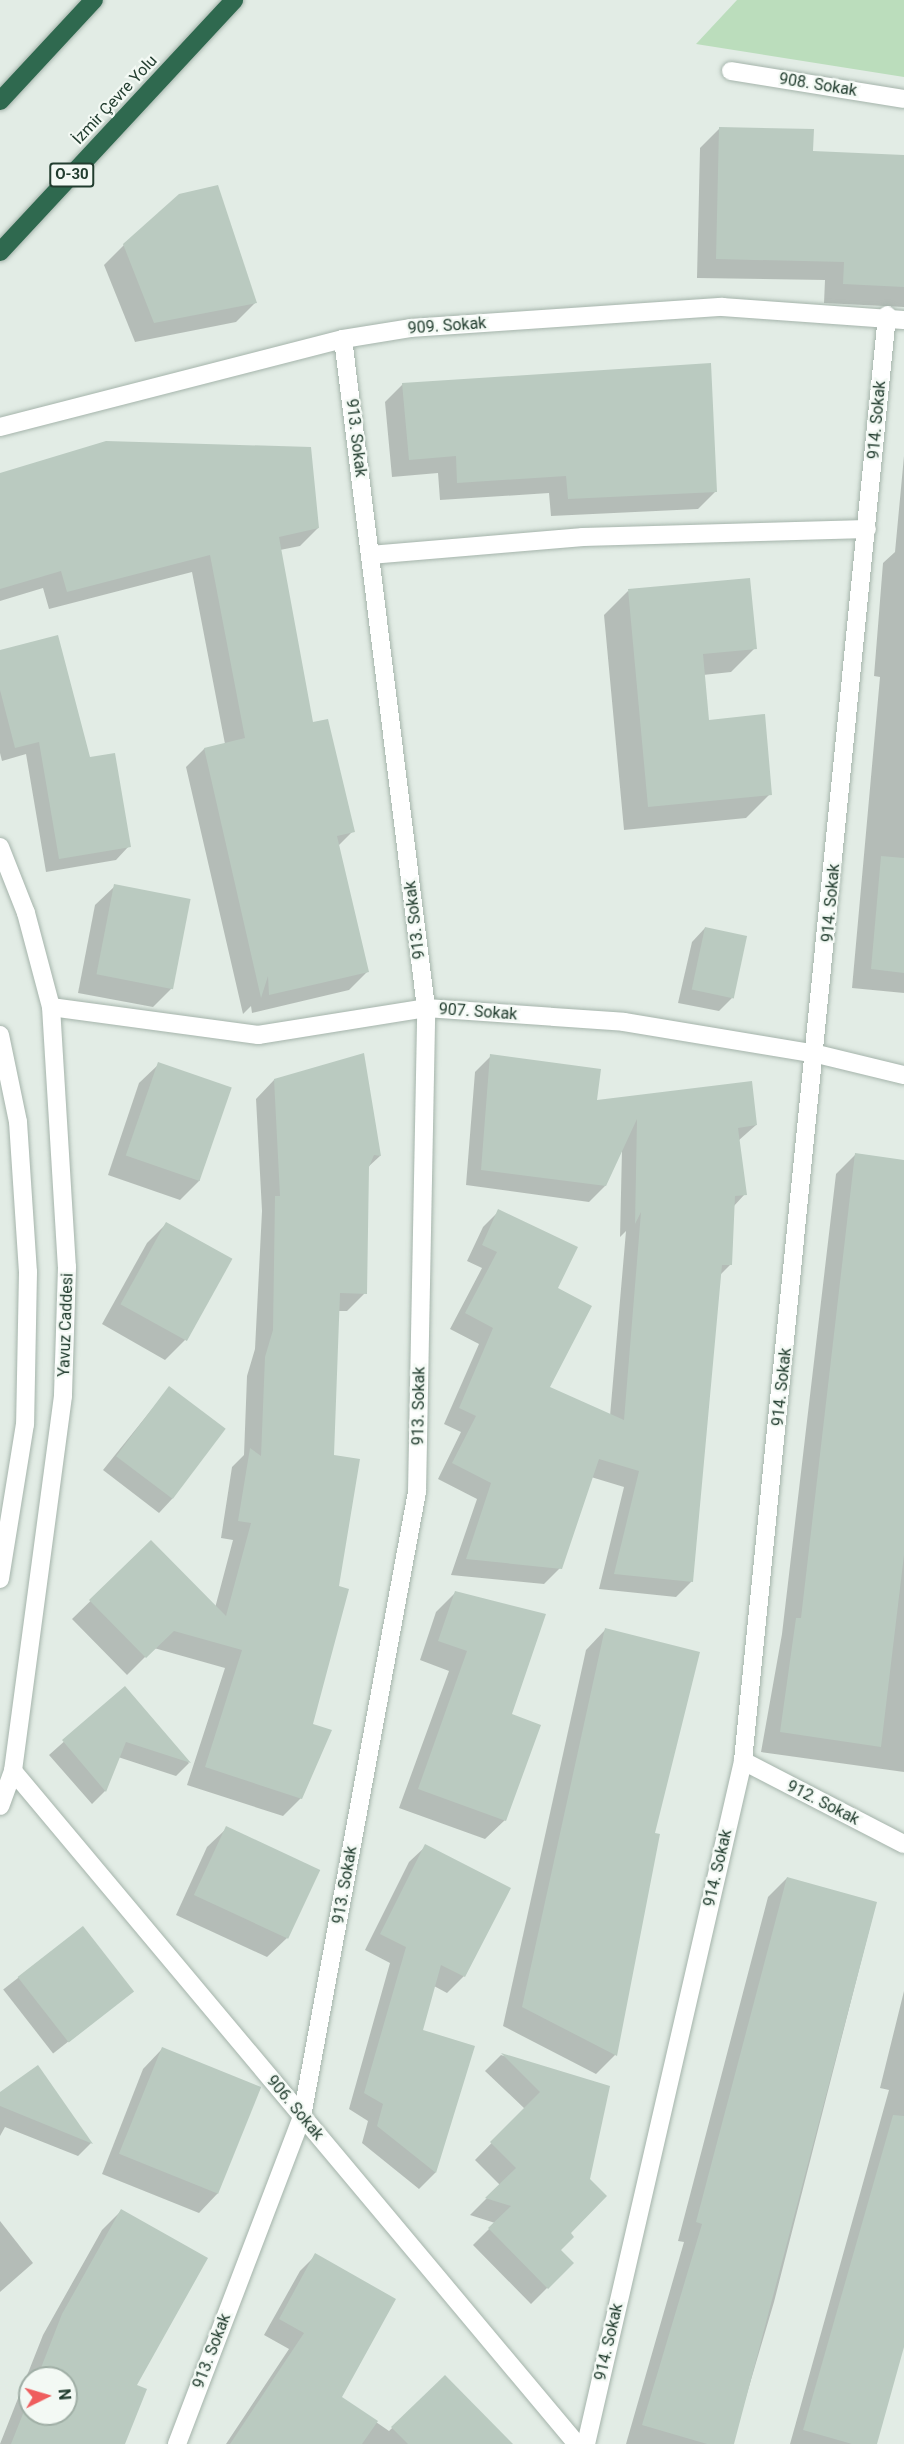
<!DOCTYPE html>
<meta charset="utf-8">
<style>
body{margin:0}
#map{position:relative;width:904px;height:2444px;overflow:hidden;background:#e2ece5;font-family:Roboto,sans-serif}
div>[style]{position:absolute}
.green>*{inset:0;background:#bbddbc}
.shadow>*{inset:0;background:#0003;transform-origin:0 0}
.building>*{inset:0;background:#bacac0;transform-origin:0 0}
.roads{filter:drop-shadow(0 0 2px #a5b4ab) drop-shadow(0 0 2px #a5b4ab)}
.minor>*{height:18px;margin:-9px;padding:0 9px;transform-origin:9px;border-radius:9px;background:#fff}
.secondary>*{height:18px;margin:-9px;padding:0 9px;transform-origin:9px;border-radius:9px;background:#fff}
.motorway>*{height:18px;margin:-9px;padding:0 9px;transform-origin:9px;border-radius:9px;background:#2f694f}
span{translate:-50% -50%;white-space:nowrap;text-align:center;line-height:1.15;-webkit-text-stroke:4.5px #f3f9f4;paint-order:stroke}
.shield-label span{padding:2px 4px;background:#f3f9f4;border:2px solid;border-radius:4px;-webkit-text-stroke-width:0}
.shield-label{font-size:15px;color:#223d2f;font-weight:700}
.street-label{font-size:16px;color:#223d2f}
.north{position:absolute;left:18px;top:2366px;width:60px;height:60px;box-sizing:border-box;background:#f3f9f4;border:2px solid #9faea5;border-radius:50%;rotate:85deg;font-size:16px;font-weight:700;line-height:24px;text-align:center;color:#223d2f}
.north::after{content:'';display:block;margin:auto;width:21px;height:27px;background:#ef5d5d;clip-path:polygon(50% 0,100% 100%,50% 72%,0 100%)}
</style>
<div id="map">
<div class="green">
<div style="clip-path:polygon(737px 0,904px 0,904px 77px,696px 44px)"></div>
</div>
<div class="shadow">
<div style="clip-path:polygon(720px 128px,812px 152px,904px 157px,904px 307px,824px 303px,825px 280px,697px 278px,700px 148px)"></div>
<div style="clip-path:polygon(124px 245px,255px 303px,236px 322px,135px 342px,104px 265px)"></div>
<div style="clip-path:polygon(403px 384px,716px 491px,698px 509px,551px 516px,549px 493px,440px 500px,438px 473px,392px 477px,385px 402px)"></div>
<div style="clip-path:polygon(904px 456px,904px 993px,852px 988px,880px 677px,874px 676px,883px 563px,895px 552px)"></div>
<div style="clip-path:polygon(0 490px,318px 528px,300px 546px,280px 550px,312px 724px,353px 831px,338px 846px,367px 972px,349px 990px,252px 1013px,251px 1006px,243px 1014px,186px 767px,204px 749px,225px 744px,192px 572px,49px 609px,43px 588px,0 601px)"></div>
<div style="clip-path:polygon(628px 591px,755px 648px,731px 672px,703px 675px,708px 721px,770px 794px,746px 818px,624px 830px,604px 615px)"></div>
<div style="clip-path:polygon(0 651px,89px 759px,129px 846px,116px 860px,46px 872px,26px 754px,2px 761px,0 753px)"></div>
<div style="clip-path:polygon(115px 886px,172px 988px,153px 1007px,78px 993px,95px 905px)"></div>
<div style="clip-path:polygon(705px 928px,732px 998px,719px 1011px,678px 1003px,692px 942px)"></div>
<div style="clip-path:polygon(363px 1055px,380px 1156px,367px 1168px,365px 1293px,347px 1311px,337px 1311px,311px 1725px,301px 1798px,283px 1816px,187px 1785px,225px 1668px,154px 1648px,127px 1675px,72px 1619px,151px 1542px,215px 1608px,233px 1540px,221px 1538px,232px 1467px,244px 1455px,247px 1376px,255px 1349px,262px 1211px,256px 1099px,274px 1080px)"></div>
<div style="clip-path:polygon(491px 1056px,596px 1102px,756px 1125px,738px 1141px,745px 1194px,733px 1207px,731px 1264px,719px 1276px,692px 1581px,676px 1597px,599px 1589px,624px 1487px,591px 1477px,560px 1568px,544px 1584px,451px 1575px,477px 1499px,438px 1479px,461px 1432px,444px 1424px,479px 1344px,450px 1329px,482px 1268px,467px 1261px,483px 1227px,499px 1211px,556px 1289px,548px 1388px,610px 1416px,626px 1231px,620px 1237px,622px 1149px,605px 1186px,589px 1202px,466px 1185px,475px 1072px)"></div>
<div style="clip-path:polygon(159px 1064px,200px 1180px,180px 1200px,108px 1175px,139px 1083px)"></div>
<div style="clip-path:polygon(856px 1154px,904px 1161px,904px 1772px,761px 1752px,782px 1634px,836px 1174px)"></div>
<div style="clip-path:polygon(166px 1224px,230px 1260px,185px 1340px,165px 1360px,102px 1324px,147px 1243px)"></div>
<div style="clip-path:polygon(169px 1388px,172px 1499px,159px 1513px,103px 1470px)"></div>
<div style="clip-path:polygon(455px 1593px,511px 1715px,505px 1820px,485px 1839px,399px 1808px,449px 1671px,420px 1660px,436px 1612px)"></div>
<div style="clip-path:polygon(605px 1630px,653px 1834px,615px 2055px,596px 2074px,503px 2026px,586px 1650px)"></div>
<div style="clip-path:polygon(124px 1688px,189px 1763px,176px 1776px,118px 1757px,105px 1791px,92px 1804px,49px 1755px)"></div>
<div style="clip-path:polygon(227px 1828px,287px 1938px,267px 1957px,176px 1915px,207px 1847px)"></div>
<div style="clip-path:polygon(426px 1846px,509px 1888px,464px 1976px,447px 1993px,434px 1986px,421px 2031px,473px 2047px,435px 2173px,419px 2189px,362px 2143px,368px 2121px,349px 2109px,390px 1963px,365px 1950px,409px 1862px)"></div>
<div style="clip-path:polygon(787px 1878px,876px 1903px,774px 2302px,732px 2444px,626px 2444px,684px 2242px,678px 2241px,768px 1897px)"></div>
<div style="left:82px;top:1928px;width:81px;height:100px;rotate:52deg"></div>
<div style="clip-path:polygon(904px 1991px,904px 2344px,876px 2444px,790px 2444px,889px 2090px,880px 2088px)"></div>
<div style="clip-path:polygon(162px 2049px,218px 2193px,199px 2213px,102px 2174px,143px 2069px)"></div>
<div style="clip-path:polygon(501px 2055px,608px 2087px,588px 2180px,559px 2250px,572px 2263px,531px 2304px,473px 2245px,495px 2223px,470px 2215px,500px 2185px,475px 2160px,525px 2109px,485px 2071px)"></div>
<div style="clip-path:polygon(38px 2067px,91px 2143px,78px 2156px,5px 2127px,0 2136px,0 2094px)"></div>
<div style="clip-path:polygon(evenodd,121px 2211px,135px 2386px,123px 2444px,0 2444px,43px 2335px,102px 2230px,121px 2211px,30px 2378px,66px 2378px,66px 2414px,30px 2414px,30px 2378px)"></div>
<div style="clip-path:polygon(0 2221px,33px 2263px,0 2292px)"></div>
<div style="clip-path:polygon(316px 2255px,340px 2397px,389px 2431px,445px 2377px,509px 2444px,226px 2444px,289px 2349px,264px 2335px,300px 2271px)"></div>
</div>
<div class="building">
<div style="clip-path:polygon(719px 127px,814px 129px,813px 151px,904px 155px,904px 287px,843px 284px,844px 262px,716px 259px)"></div>
<div style="clip-path:polygon(218px 185px,257px 303px,154px 323px,123px 244px,179px 194px)"></div>
<div style="clip-path:polygon(711px 363px,717px 492px,568px 499px,566px 476px,457px 483px,456px 456px,409px 460px,402px 383px)"></div>
<div style="clip-path:polygon(106px 441px,311px 447px,319px 528px,279px 537px,313px 722px,328px 719px,355px 832px,337px 836px,369px 972px,269px 995px,268px 976px,261px 998px,204px 748px,245px 738px,210px 555px,67px 592px,61px 571px,0 589px,0 473px)"></div>
<div style="clip-path:polygon(750px 578px,757px 649px,703px 654px,709px 720px,765px 714px,772px 795px,648px 807px,628px 589px)"></div>
<div style="clip-path:polygon(58px 635px,90px 757px,115px 753px,131px 847px,59px 859px,39px 742px,15px 748px,0 690px,0 650px)"></div>
<div style="clip-path:polygon(881px 856px,904px 858px,904px 973px,871px 969px)"></div>
<div style="left:114px;top:884px;width:78px;height:92px;rotate:11deg"></div>
<div style="left:705px;top:927px;width:43px;height:64px;rotate:12deg"></div>
<div style="clip-path:polygon(364px 1053px,381px 1156px,374px 1155px,369px 1167px,367px 1294px,340px 1293px,334px 1455px,360px 1459px,339px 1586px,349px 1589px,313px 1724px,332px 1730px,302px 1799px,205px 1767px,242px 1650px,174px 1631px,146px 1658px,89px 1600px,151px 1540px,226px 1616px,251px 1523px,238px 1521px,250px 1448px,261px 1456px,265px 1357px,273px 1330px,275px 1196px,280px 1196px,274px 1079px)"></div>
<div style="clip-path:polygon(490px 1054px,601px 1069px,597px 1100px,752px 1081px,757px 1125px,738px 1128px,747px 1195px,735px 1196px,732px 1265px,722px 1265px,693px 1582px,614px 1574px,639px 1471px,599px 1459px,562px 1569px,466px 1559px,491px 1483px,452px 1463px,476px 1416px,459px 1408px,493px 1328px,465px 1313px,497px 1252px,482px 1245px,498px 1209px,578px 1247px,558px 1288px,592px 1306px,550px 1387px,624px 1420px,641px 1212px,635px 1224px,637px 1119px,606px 1186px,481px 1170px)"></div>
<div style="left:158px;top:1062px;width:78px;height:99px;rotate:19deg"></div>
<div style="clip-path:polygon(855px 1153px,904px 1160px,904px 1555px,881px 1747px,780px 1732px,796px 1618px,801px 1618px)"></div>
<div style="left:166px;top:1222px;width:76px;height:94px;rotate:29deg"></div>
<div style="left:169px;top:1386px;width:71px;height:88px;rotate:37deg"></div>
<div style="clip-path:polygon(455px 1591px,546px 1614px,512px 1714px,541px 1725px,506px 1821px,418px 1789px,467px 1651px,438px 1641px)"></div>
<div style="clip-path:polygon(605px 1628px,700px 1652px,655px 1833px,660px 1834px,617px 2056px,522px 2007px)"></div>
<div style="clip-path:polygon(125px 1686px,191px 1763px,126px 1742px,106px 1792px,62px 1740px)"></div>
<div style="left:226px;top:1826px;width:104px;height:76px;rotate:25deg"></div>
<div style="clip-path:polygon(425px 1844px,511px 1888px,465px 1977px,441px 1965px,423px 2030px,475px 2046px,436px 2173px,377px 2126px,383px 2104px,364px 2093px,406px 1947px,380px 1934px)"></div>
<div style="clip-path:polygon(787px 1877px,877px 1902px,734px 2444px,707px 2444px,642px 2425px,702px 2224px,696px 2222px)"></div>
<div style="left:83px;top:1926px;width:83px;height:83px;rotate:52deg"></div>
<div style="left:162px;top:2047px;width:107px;height:115px;rotate:22deg"></div>
<div style="clip-path:polygon(501px 2053px,610px 2086px,590px 2179px,607px 2196px,571px 2233px,574px 2237px,561px 2250px,574px 2263px,548px 2289px,488px 2228px,511px 2206px,485px 2198px,516px 2168px,490px 2142px,540px 2092px)"></div>
<div style="clip-path:polygon(38px 2065px,93px 2144px,0 2106px,0 2092px)"></div>
<div style="clip-path:polygon(893px 2115px,904px 2116px,904px 2347px,877px 2444px,852px 2444px,803px 2430px)"></div>
<div style="clip-path:polygon(121px 2209px,208px 2258px,137px 2385px,147px 2389px,125px 2444px,11px 2444px,30px 2396px,30px 2414px,66px 2414px,66px 2378px,37px 2378px,62px 2314px)"></div>
<div style="clip-path:polygon(315px 2253px,396px 2299px,342px 2397px,378px 2421px,362px 2444px,230px 2444px,304px 2333px,279px 2319px)"></div>
<div style="clip-path:polygon(445px 2375px,513px 2444px,408px 2444px,391px 2427px)"></div>
</div>
<div class="roads">
<div class="minor">
<div style="left:731px;top:71px;width:175px;rotate:9.2deg"></div>
<div style="left:0;top:427px;width:354px;rotate:-14.4deg"></div>
<div style="left:343px;top:339px;width:68px;rotate:-9.3deg"></div>
<div style="left:410px;top:328px;width:313px;rotate:-3.9deg"></div>
<div style="left:722px;top:307px;width:182px;rotate:4.1deg"></div>
<div style="left:370px;top:555px;width:214px;rotate:-4.8deg"></div>
<div style="left:583px;top:537px;width:284px;rotate:-1.6deg"></div>
<div style="left:51px;top:1007px;width:209px;rotate:7.7deg"></div>
<div style="left:258px;top:1035px;width:170px;rotate:-9.1deg"></div>
<div style="left:426px;top:1008px;width:198px;rotate:4deg"></div>
<div style="left:624px;top:1022px;width:196px;rotate:9.4deg"></div>
<div style="left:817px;top:1054px;width:89px;rotate:13.6deg"></div>
<div style="left:743px;top:1761px;width:181px;rotate:27.3deg"></div>
<div style="left:13px;top:1771px;width:878px;rotate:50.04deg"></div>
<div style="left:177px;top:2444px;width:351px;rotate:-69.1deg"></div>
<div style="left:302px;top:2116px;width:635px;rotate:-79.56deg"></div>
<div style="left:417px;top:1492px;width:484px;rotate:-88.9deg"></div>
<div style="left:426px;top:1008px;width:674px;rotate:-97.07deg"></div>
<div style="left:586px;top:2444px;width:701px;rotate:-77.05deg"></div>
<div style="left:743px;top:1761px;width:1453px;rotate:-84.31deg"></div>
</div>
<div class="secondary">
<div style="left:0;top:847px;width:71px;rotate:68.5deg"></div>
<div style="left:26px;top:913px;width:97px;rotate:75.1deg"></div>
<div style="left:51px;top:1007px;width:260px;rotate:86.5deg"></div>
<div style="left:67px;top:1267px;width:129px;rotate:91.8deg"></div>
<div style="left:63px;top:1396px;width:378px;rotate:97.6deg"></div>
<div style="left:13px;top:1771px;width:37px;rotate:110deg"></div>
<div style="left:0;top:1035px;width:89px;rotate:78.3deg"></div>
<div style="left:18px;top:1122px;width:150px;rotate:86.2deg"></div>
<div style="left:28px;top:1272px;width:152px;rotate:91.1deg"></div>
<div style="left:25px;top:1424px;width:157px;rotate:99.2deg"></div>
</div>
<div class="motorway">
<div style="left:0;top:101px;width:138px;rotate:-47.1deg"></div>
<div style="left:0;top:252px;width:344px;rotate:-47.1deg"></div>
</div>
</div>
<div class="shield-label">
<span style="left:72px;top:175px">O-30</span>
</div>
<div class="street-label">
<span style="left:818px;top:85px;rotate:9deg">908. Sokak</span>
<span style="left:115px;top:100px;rotate:-47deg">İzmir Çevre Yolu</span>
<span style="left:447px;top:326px;rotate:-4deg">909. Sokak</span>
<span style="left:877px;top:420px;rotate:-85deg">914. Sokak</span>
<span style="left:356px;top:438px;rotate:83deg">913. Sokak</span>
<span style="left:831px;top:903px;rotate:-85deg">914. Sokak</span>
<span style="left:415px;top:920px;rotate:-97deg">913. Sokak</span>
<span style="left:478px;top:1012px;rotate:4deg">907. Sokak</span>
<span style="left:66px;top:1325px;rotate:-88deg">Yavuz Caddesi</span>
<span style="left:782px;top:1387px;rotate:-84deg">914. Sokak</span>
<span style="left:419px;top:1406px;rotate:-89deg">913. Sokak</span>
<span style="left:823px;top:1803px;rotate:27deg">912. Sokak</span>
<span style="left:718px;top:1868px;rotate:-77deg">914. Sokak</span>
<span style="left:345px;top:1885px;rotate:-80deg">913. Sokak</span>
<span style="left:295px;top:2108px;rotate:50deg">906. Sokak</span>
<span style="left:609px;top:2342px;rotate:-77deg">914. Sokak</span>
<span style="left:212px;top:2351px;rotate:-69deg">913. Sokak</span>
</div>
<div class="north">N</div>
</div>
